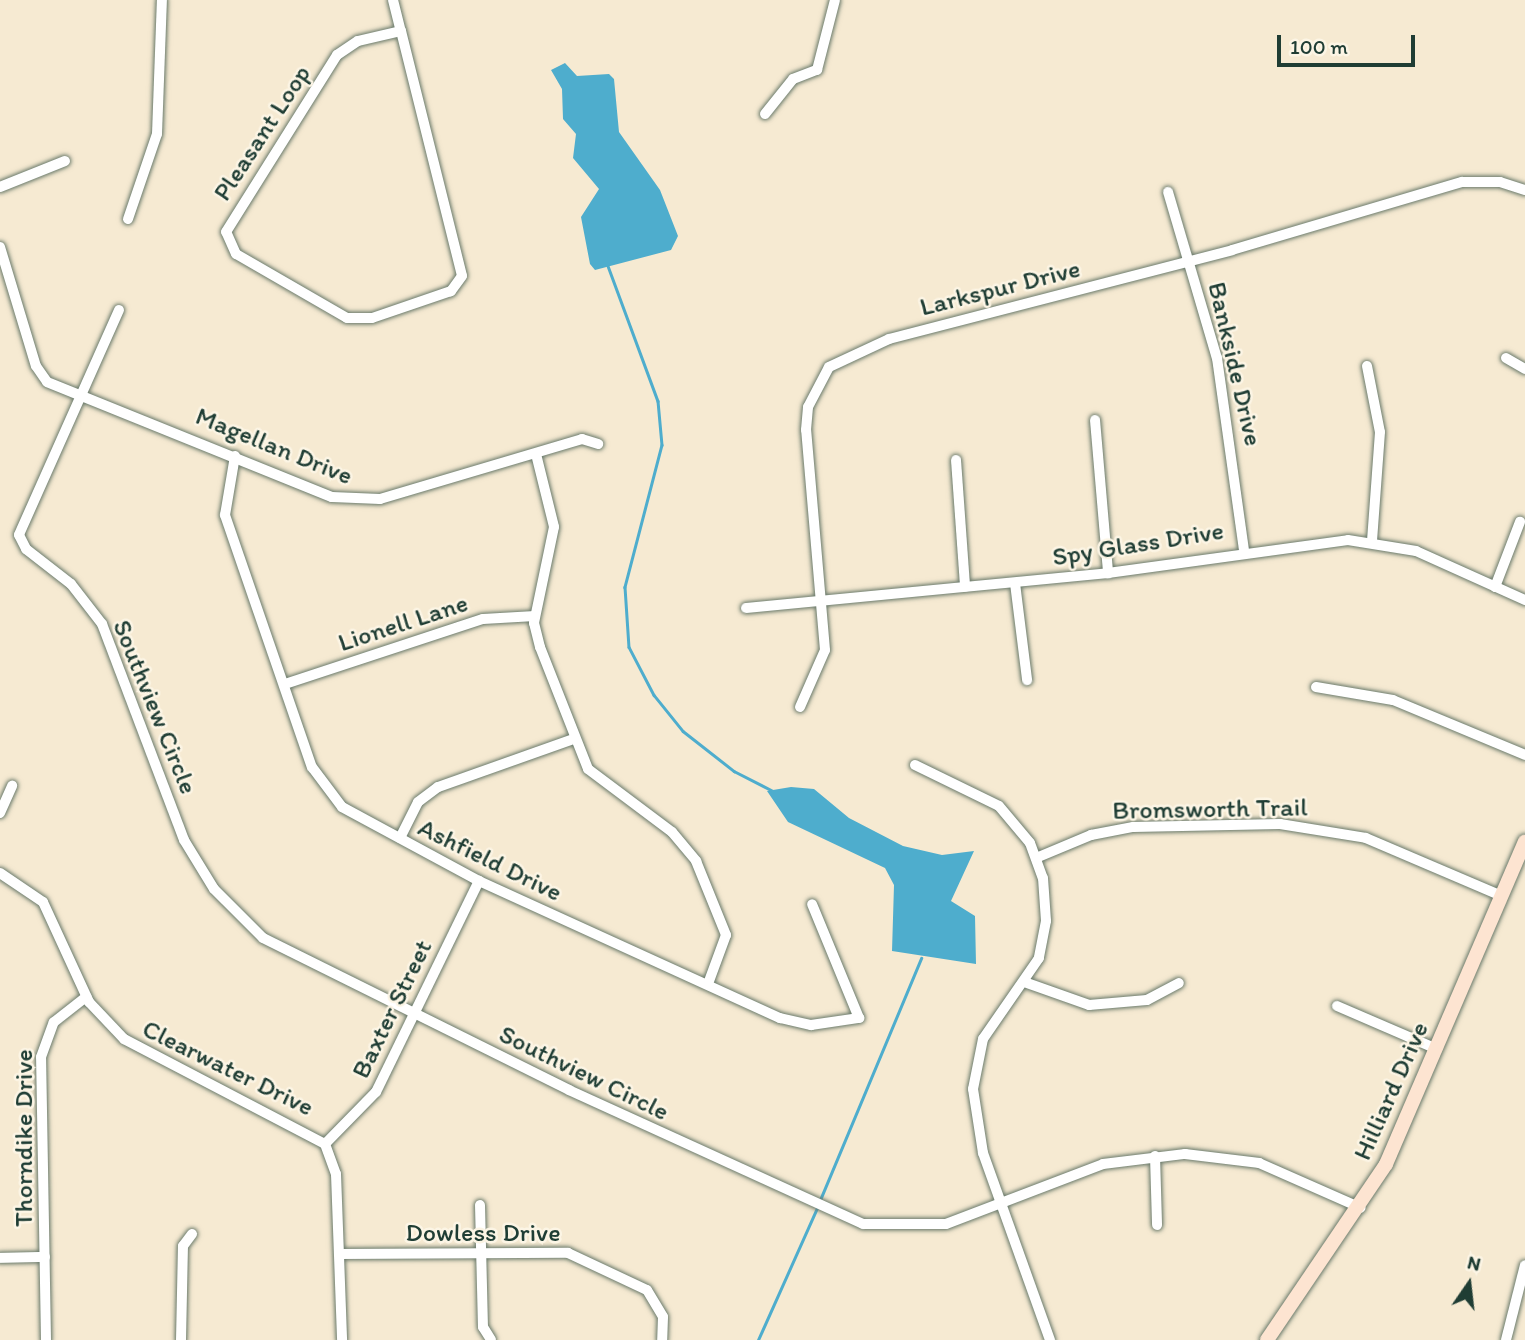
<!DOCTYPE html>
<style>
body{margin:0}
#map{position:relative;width:1525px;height:1340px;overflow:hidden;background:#f6ead2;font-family:Itim,sans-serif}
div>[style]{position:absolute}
.water>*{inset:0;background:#4eadcd}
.stream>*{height:2.5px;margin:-1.25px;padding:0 1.25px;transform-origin:1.25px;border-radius:1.25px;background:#4eadcd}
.roads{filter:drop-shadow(0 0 2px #6a7a6b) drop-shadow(0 0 2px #6a7a6b)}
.street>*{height:10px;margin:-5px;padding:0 5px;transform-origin:5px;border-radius:5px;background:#fff}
.secondary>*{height:14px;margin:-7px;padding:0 7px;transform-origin:7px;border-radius:7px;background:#fde4d1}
span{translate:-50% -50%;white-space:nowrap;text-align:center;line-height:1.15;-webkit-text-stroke:5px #fcf5e5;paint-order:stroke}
.street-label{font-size:26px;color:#1f3d34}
.north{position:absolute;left:1434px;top:1249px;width:70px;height:70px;-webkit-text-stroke:5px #fcf5e5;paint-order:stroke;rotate:14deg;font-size:19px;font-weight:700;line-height:28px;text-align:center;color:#1f3d34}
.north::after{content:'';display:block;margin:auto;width:24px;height:32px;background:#1f3d34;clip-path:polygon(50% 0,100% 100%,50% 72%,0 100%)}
.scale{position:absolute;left:1277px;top:35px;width:138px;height:32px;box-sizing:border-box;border:4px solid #1f3d34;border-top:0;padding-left:9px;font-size:21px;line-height:24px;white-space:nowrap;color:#1f3d34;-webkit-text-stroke:5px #fcf5e5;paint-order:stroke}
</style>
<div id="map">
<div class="water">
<div style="clip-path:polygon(565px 63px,577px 76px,609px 74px,614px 79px,619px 132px,660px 190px,678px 236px,671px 250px,595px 270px,590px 264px,581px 217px,599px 189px,573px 158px,576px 134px,563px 119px,562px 89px,551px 70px)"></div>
<div style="clip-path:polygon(791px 787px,814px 789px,849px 818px,903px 846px,942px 855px,974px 851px,951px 901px,975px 916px,976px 964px,892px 951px,894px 885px,885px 868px,788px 822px,767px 791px)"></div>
</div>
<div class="stream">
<div style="left:608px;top:266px;width:144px;rotate:69.7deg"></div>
<div style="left:658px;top:401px;width:44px;rotate:84.8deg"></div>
<div style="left:662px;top:445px;width:147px;rotate:104.6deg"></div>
<div style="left:625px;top:587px;width:60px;rotate:86.2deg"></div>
<div style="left:629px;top:647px;width:54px;rotate:62.5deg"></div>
<div style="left:654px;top:695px;width:46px;rotate:51.1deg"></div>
<div style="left:683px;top:731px;width:65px;rotate:38.1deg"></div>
<div style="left:734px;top:771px;width:44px;rotate:27.1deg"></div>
<div style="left:820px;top:1200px;width:262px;rotate:-67.3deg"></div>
<div style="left:758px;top:1340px;width:147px;rotate:-65.9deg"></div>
</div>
<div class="roads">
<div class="street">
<div style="left:393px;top:0;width:32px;rotate:76deg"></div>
<div style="left:401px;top:31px;width:252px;rotate:76deg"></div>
<div style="left:462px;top:276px;width:19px;rotate:126deg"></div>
<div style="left:451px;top:291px;width:83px;rotate:161.1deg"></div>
<div style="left:372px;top:318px;width:25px;rotate:180deg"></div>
<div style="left:347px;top:318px;width:128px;rotate:-150deg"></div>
<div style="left:236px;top:254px;width:24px;rotate:-114deg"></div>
<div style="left:226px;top:232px;width:209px;rotate:-57.9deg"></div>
<div style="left:337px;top:55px;width:25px;rotate:-34deg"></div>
<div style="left:358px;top:41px;width:44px;rotate:-13.1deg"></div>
<div style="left:765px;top:114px;width:45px;rotate:-51.3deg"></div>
<div style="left:793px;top:79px;width:26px;rotate:-21deg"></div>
<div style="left:817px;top:70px;width:72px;rotate:-75.6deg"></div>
<div style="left:0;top:187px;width:70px;rotate:-21.8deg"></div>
<div style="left:1168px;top:192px;width:173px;rotate:73.6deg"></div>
<div style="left:1217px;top:358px;width:193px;rotate:82deg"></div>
<div style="left:128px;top:219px;width:90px;rotate:-71.2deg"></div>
<div style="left:157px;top:134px;width:134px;rotate:-87.9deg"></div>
<div style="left:0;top:247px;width:124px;rotate:73.2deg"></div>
<div style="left:36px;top:366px;width:19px;rotate:55deg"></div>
<div style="left:47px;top:382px;width:307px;rotate:22deg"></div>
<div style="left:332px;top:497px;width:48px;rotate:2.4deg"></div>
<div style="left:380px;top:499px;width:211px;rotate:-16.5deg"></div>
<div style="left:582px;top:439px;width:17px;rotate:17deg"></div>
<div style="left:119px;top:310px;width:246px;rotate:114deg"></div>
<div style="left:19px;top:535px;width:16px;rotate:63deg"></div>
<div style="left:26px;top:549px;width:57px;rotate:37.9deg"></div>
<div style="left:71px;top:584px;width:51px;rotate:52.2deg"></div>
<div style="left:102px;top:624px;width:231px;rotate:69.2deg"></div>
<div style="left:184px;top:840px;width:57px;rotate:58.5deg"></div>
<div style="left:214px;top:889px;width:69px;rotate:45deg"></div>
<div style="left:263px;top:938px;width:342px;rotate:26.4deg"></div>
<div style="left:569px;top:1090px;width:323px;rotate:24.5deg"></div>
<div style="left:863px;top:1224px;width:83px"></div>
<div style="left:946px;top:1224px;width:168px;rotate:-20.9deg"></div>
<div style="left:1103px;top:1164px;width:83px;rotate:-7deg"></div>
<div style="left:1185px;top:1154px;width:75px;rotate:6.9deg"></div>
<div style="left:1259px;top:1163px;width:111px;rotate:23.8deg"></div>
<div style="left:1506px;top:358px;width:22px;rotate:30deg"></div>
<div style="left:1367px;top:366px;width:67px;rotate:78.9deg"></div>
<div style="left:1380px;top:432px;width:109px;rotate:94.2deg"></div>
<div style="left:1095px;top:420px;width:154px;rotate:85.1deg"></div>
<div style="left:536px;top:454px;width:75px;rotate:76.1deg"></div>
<div style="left:554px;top:527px;width:98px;rotate:101.8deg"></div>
<div style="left:534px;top:623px;width:25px;rotate:76deg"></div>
<div style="left:540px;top:647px;width:131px;rotate:68.5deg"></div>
<div style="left:588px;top:769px;width:105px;rotate:36.9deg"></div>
<div style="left:672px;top:832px;width:38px;rotate:50deg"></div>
<div style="left:696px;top:861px;width:80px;rotate:67.9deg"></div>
<div style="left:726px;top:935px;width:52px;rotate:110.2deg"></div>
<div style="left:235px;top:456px;width:60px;rotate:99.6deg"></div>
<div style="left:225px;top:515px;width:267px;rotate:71deg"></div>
<div style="left:312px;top:767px;width:50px;rotate:53.1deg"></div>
<div style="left:342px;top:807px;width:156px;rotate:28.4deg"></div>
<div style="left:479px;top:881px;width:331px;rotate:24.5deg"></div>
<div style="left:780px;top:1018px;width:32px;rotate:13deg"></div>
<div style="left:811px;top:1025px;width:49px;rotate:-8.3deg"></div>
<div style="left:859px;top:1018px;width:123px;rotate:-112.4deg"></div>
<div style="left:956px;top:460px;width:127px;rotate:85.9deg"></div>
<div style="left:1015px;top:583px;width:98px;rotate:82.9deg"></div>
<div style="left:1495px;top:587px;width:70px;rotate:-69deg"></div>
<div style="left:746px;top:608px;width:364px;rotate:-5.5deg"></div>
<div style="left:1108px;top:573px;width:242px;rotate:-7.8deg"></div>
<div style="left:1348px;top:540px;width:69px;rotate:9.2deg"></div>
<div style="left:1416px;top:551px;width:120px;rotate:24.2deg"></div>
<div style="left:285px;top:684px;width:208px;rotate:-18.2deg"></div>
<div style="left:483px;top:619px;width:52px;rotate:-3.3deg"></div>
<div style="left:1316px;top:687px;width:78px;rotate:9.6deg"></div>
<div style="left:1393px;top:700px;width:143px;rotate:22.6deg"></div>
<div style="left:800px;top:707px;width:62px;rotate:-66.3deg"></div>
<div style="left:825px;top:650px;width:221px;rotate:-94.9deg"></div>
<div style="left:806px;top:430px;width:23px;rotate:-85deg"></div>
<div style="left:808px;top:407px;width:45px;rotate:-62.3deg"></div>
<div style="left:829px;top:367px;width:66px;rotate:-25deg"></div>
<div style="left:889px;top:339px;width:354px;rotate:-14.5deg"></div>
<div style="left:1232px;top:250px;width:240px;rotate:-16.5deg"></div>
<div style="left:1462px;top:182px;width:38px"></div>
<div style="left:1500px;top:182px;width:26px;rotate:18deg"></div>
<div style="left:915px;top:765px;width:93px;rotate:26deg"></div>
<div style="left:999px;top:806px;width:48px;rotate:50deg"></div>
<div style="left:1030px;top:843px;width:37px;rotate:70deg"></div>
<div style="left:1043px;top:878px;width:43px;rotate:86deg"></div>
<div style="left:1046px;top:921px;width:38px;rotate:101deg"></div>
<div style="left:1039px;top:958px;width:98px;rotate:124.7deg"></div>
<div style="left:983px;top:1039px;width:51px;rotate:101.3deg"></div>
<div style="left:973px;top:1089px;width:65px;rotate:81.1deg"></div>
<div style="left:983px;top:1153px;width:199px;rotate:70.3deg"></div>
<div style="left:0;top:813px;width:30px;rotate:-66deg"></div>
<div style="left:400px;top:838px;width:40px;rotate:-63.4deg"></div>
<div style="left:418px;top:802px;width:25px;rotate:-37deg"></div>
<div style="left:438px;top:787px;width:141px;rotate:-19.5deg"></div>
<div style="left:1036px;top:858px;width:60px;rotate:-22.7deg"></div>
<div style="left:1091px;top:835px;width:43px;rotate:-10.8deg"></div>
<div style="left:1133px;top:827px;width:147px;rotate:-1.2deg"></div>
<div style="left:1280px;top:824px;width:87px;rotate:9.2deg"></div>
<div style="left:1366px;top:838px;width:148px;rotate:23.1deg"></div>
<div style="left:0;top:873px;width:52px;rotate:34deg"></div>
<div style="left:43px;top:902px;width:110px;rotate:65.3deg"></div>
<div style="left:89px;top:1002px;width:51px;rotate:46.6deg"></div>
<div style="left:124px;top:1039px;width:227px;rotate:27.6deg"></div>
<div style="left:325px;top:1144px;width:32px;rotate:70deg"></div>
<div style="left:336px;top:1174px;width:166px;rotate:87.9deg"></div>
<div style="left:1027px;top:983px;width:66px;rotate:19.5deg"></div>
<div style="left:1089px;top:1005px;width:58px;rotate:-4.9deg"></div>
<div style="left:1147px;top:1000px;width:36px;rotate:-28deg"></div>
<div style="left:1337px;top:1006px;width:109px;rotate:23.3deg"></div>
<div style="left:325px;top:1144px;width:73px;rotate:-45.6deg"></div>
<div style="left:376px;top:1092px;width:235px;rotate:-64deg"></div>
<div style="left:1155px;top:1156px;width:69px;rotate:88.3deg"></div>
<div style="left:480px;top:1205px;width:122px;rotate:88.6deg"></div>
<div style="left:483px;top:1327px;width:15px;rotate:58deg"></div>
<div style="left:339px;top:1254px;width:229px;rotate:-0.3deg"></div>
<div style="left:568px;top:1253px;width:87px;rotate:25.1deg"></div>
<div style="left:647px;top:1290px;width:31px;rotate:59deg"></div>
<div style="left:663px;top:1317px;width:23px;rotate:92deg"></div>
<div style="left:0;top:1258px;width:45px;rotate:-1.3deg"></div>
<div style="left:46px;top:1340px;width:283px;rotate:-91deg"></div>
<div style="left:41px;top:1057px;width:37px;rotate:-70deg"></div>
<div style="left:54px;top:1022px;width:41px;rotate:-38deg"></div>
<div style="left:181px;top:1340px;width:94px;rotate:-88.8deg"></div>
<div style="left:183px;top:1246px;width:15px;rotate:-53deg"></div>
<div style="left:1506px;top:1340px;width:77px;rotate:-75.8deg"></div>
</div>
<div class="secondary">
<div style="left:1267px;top:1340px;width:212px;rotate:-55.9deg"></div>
<div style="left:1386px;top:1164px;width:351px;rotate:-66.7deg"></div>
</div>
</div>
<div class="street-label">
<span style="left:262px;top:133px;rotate:-57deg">Pleasant Loop</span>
<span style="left:1000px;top:288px;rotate:-14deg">Larkspur Drive</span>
<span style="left:1235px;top:364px;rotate:77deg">Bankside Drive</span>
<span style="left:274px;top:446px;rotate:22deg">Magellan Drive</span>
<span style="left:1138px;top:544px;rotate:-9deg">Spy Glass Drive</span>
<span style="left:403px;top:623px;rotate:-18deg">Lionell Lane</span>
<span style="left:155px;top:707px;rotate:68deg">Southview Circle</span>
<span style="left:1210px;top:809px;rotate:-1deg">Bromsworth Trail</span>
<span style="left:490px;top:860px;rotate:26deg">Ashfield Drive</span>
<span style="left:392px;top:1009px;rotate:-64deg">Baxter Street</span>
<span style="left:228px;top:1068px;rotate:26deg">Clearwater Drive</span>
<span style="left:584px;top:1073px;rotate:26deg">Southview Circle</span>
<span style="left:1391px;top:1091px;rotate:-66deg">Hilliard Drive</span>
<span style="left:24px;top:1138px;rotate:-90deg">Thorndike Drive</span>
<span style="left:483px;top:1233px">Dowless Drive</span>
</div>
<div class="north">N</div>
<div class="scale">100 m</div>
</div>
